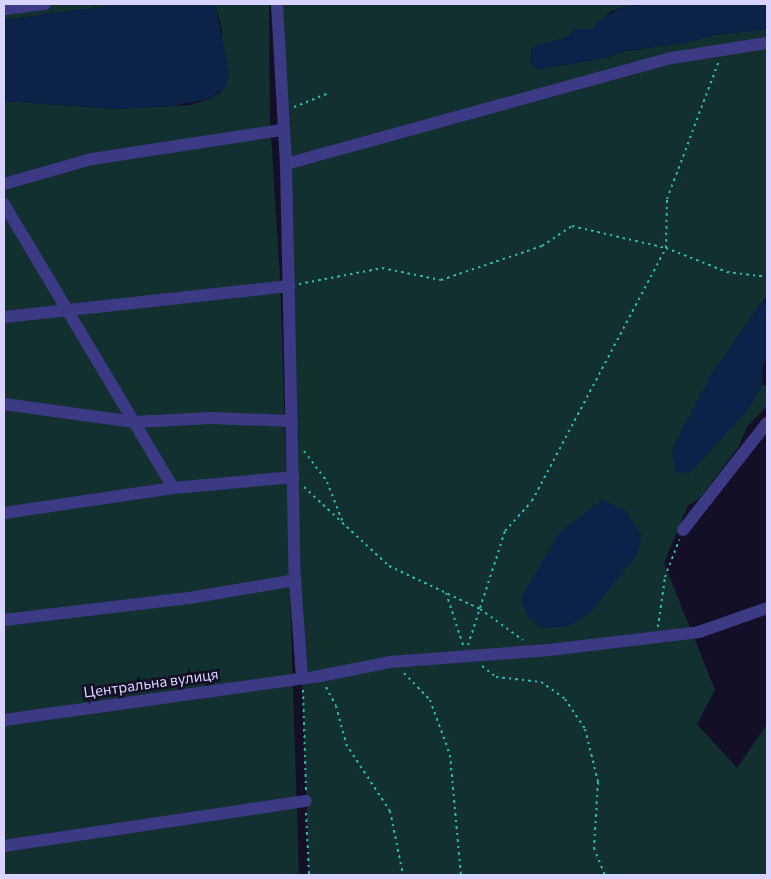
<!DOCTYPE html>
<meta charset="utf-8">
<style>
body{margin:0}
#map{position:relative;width:771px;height:879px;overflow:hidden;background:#130f26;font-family:Commissioner,sans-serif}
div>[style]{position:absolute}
.green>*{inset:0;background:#12302f}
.water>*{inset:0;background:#0c2248}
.path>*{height:2px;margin-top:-1px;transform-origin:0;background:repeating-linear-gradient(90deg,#2fb8b0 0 2.5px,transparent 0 6.5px)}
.minor>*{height:12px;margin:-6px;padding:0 6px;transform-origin:6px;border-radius:6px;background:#3d3a85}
span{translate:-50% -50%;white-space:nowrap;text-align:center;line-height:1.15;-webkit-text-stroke:5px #130f26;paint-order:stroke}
.street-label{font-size:15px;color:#d9d4ff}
.frame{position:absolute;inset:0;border:5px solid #d9d4ff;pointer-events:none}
</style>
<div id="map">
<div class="green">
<div style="clip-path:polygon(4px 4px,123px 4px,4px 20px)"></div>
<div style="clip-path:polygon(215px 4px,269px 4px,270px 120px,280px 276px,299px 875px,4px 875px,4px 101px,116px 109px,191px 105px,209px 99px,221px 92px,222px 31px)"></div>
<div style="clip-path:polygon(277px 4px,646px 4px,622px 7px,610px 12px,594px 29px,574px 29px,568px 37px,532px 48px,530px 65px,540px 69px,605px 58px,625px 51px,685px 43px,714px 35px,767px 29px,767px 296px,710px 376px,689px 474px,748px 409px,762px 385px,767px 385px,767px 406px,747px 427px,738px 448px,699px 499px,688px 505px,664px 563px,715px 690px,697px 724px,737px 768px,767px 724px,767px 875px,309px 875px)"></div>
</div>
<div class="water">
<div style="clip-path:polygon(123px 4px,215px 4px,229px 73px,226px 87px,209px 99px,172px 106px,116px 109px,4px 101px,4px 20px)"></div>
<div style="clip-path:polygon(646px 4px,767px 4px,767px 29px,714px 35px,685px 43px,625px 51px,605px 58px,540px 69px,530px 65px,532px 48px,540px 44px,568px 37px,574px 29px,594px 29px,596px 23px,622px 7px)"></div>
<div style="clip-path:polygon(761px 302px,767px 303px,767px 358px,763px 364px,762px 385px,749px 409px,689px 474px,675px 471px,672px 450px,710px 376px)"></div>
<div style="clip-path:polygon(602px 500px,624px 509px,641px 534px,638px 554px,591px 612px,570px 626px,543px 628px,527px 617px,521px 598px,559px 533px)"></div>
</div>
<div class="path">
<div style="left:294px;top:107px;width:38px;rotate:-22deg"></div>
<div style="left:299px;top:284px;width:85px;rotate:-10.9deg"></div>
<div style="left:382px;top:268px;width:60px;rotate:11.5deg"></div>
<div style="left:441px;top:280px;width:107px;rotate:-18.6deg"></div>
<div style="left:542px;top:246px;width:36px;rotate:-34deg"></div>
<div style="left:572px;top:226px;width:97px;rotate:13.2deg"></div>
<div style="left:666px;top:248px;width:66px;rotate:21.5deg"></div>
<div style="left:727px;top:272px;width:40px;rotate:7.1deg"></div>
<div style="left:304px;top:451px;width:39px;rotate:53deg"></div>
<div style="left:327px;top:482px;width:46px;rotate:68.4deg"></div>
<div style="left:304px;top:487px;width:116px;rotate:42.9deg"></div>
<div style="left:389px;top:566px;width:101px;rotate:25.3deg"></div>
<div style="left:480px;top:609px;width:53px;rotate:35.8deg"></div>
<div style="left:446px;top:593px;width:55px;rotate:71.9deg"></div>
<div style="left:658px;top:627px;width:50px;rotate:-82deg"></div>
<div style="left:665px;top:577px;width:40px;rotate:-69deg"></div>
<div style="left:468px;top:645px;width:120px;rotate:-72deg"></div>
<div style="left:505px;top:531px;width:40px;rotate:-48deg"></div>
<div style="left:532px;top:501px;width:286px;rotate:-62.1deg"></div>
<div style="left:666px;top:248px;width:49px;rotate:-88.8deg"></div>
<div style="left:667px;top:199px;width:147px;rotate:-69.4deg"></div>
<div style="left:482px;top:666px;width:18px;rotate:38deg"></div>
<div style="left:496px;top:677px;width:45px;rotate:6.3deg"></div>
<div style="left:541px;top:682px;width:29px;rotate:35deg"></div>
<div style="left:565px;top:699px;width:36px;rotate:56deg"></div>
<div style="left:585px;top:729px;width:55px;rotate:76.2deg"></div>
<div style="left:598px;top:782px;width:66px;rotate:93.5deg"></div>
<div style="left:594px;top:848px;width:29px;rotate:68deg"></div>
<div style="left:404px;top:673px;width:37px;rotate:46deg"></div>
<div style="left:430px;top:700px;width:59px;rotate:70deg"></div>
<div style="left:450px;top:755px;width:121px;rotate:84.8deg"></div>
<div style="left:326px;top:687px;width:21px;rotate:62deg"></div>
<div style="left:336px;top:706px;width:39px;rotate:75deg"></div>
<div style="left:346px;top:744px;width:80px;rotate:56.7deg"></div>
<div style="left:390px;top:811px;width:65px;rotate:78.5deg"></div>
<div style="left:303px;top:690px;width:100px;rotate:88.3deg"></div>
<div style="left:306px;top:813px;width:62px;rotate:87.2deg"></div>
</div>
<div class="minor">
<div style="left:277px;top:4px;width:160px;rotate:86.8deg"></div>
<div style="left:286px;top:164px;width:416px;rotate:88.8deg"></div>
<div style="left:295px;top:580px;width:98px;rotate:85.9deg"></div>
<div style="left:4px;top:9px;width:41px;rotate:-7deg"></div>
<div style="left:286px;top:164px;width:400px;rotate:-15.4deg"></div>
<div style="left:672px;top:58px;width:96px;rotate:-9deg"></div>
<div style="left:4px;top:184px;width:91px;rotate:-15.9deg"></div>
<div style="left:92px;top:159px;width:192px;rotate:-8.7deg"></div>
<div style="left:4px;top:204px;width:330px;rotate:59.2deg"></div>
<div style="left:4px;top:317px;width:287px;rotate:-6.2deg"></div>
<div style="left:4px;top:404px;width:131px;rotate:7.9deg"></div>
<div style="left:134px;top:422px;width:77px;rotate:-3deg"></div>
<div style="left:211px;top:418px;width:81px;rotate:2.1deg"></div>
<div style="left:4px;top:513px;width:171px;rotate:-8.4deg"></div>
<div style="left:173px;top:488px;width:121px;rotate:-5.2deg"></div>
<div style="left:683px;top:530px;width:136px;rotate:-51.9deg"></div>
<div style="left:4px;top:620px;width:186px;rotate:-6.8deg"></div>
<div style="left:189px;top:598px;width:108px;rotate:-9.6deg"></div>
<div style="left:4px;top:720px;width:319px;rotate:-7.9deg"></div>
<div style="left:320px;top:676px;width:71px;rotate:-11.3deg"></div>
<div style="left:390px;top:662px;width:159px;rotate:-4.3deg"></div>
<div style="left:549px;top:650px;width:151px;rotate:-6.8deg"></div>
<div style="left:699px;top:632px;width:72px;rotate:-19.4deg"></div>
<div style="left:4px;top:846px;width:305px;rotate:-8.5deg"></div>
</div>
<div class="street-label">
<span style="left:151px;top:683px;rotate:-8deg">Центральна вулиця</span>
</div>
<div class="frame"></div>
</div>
